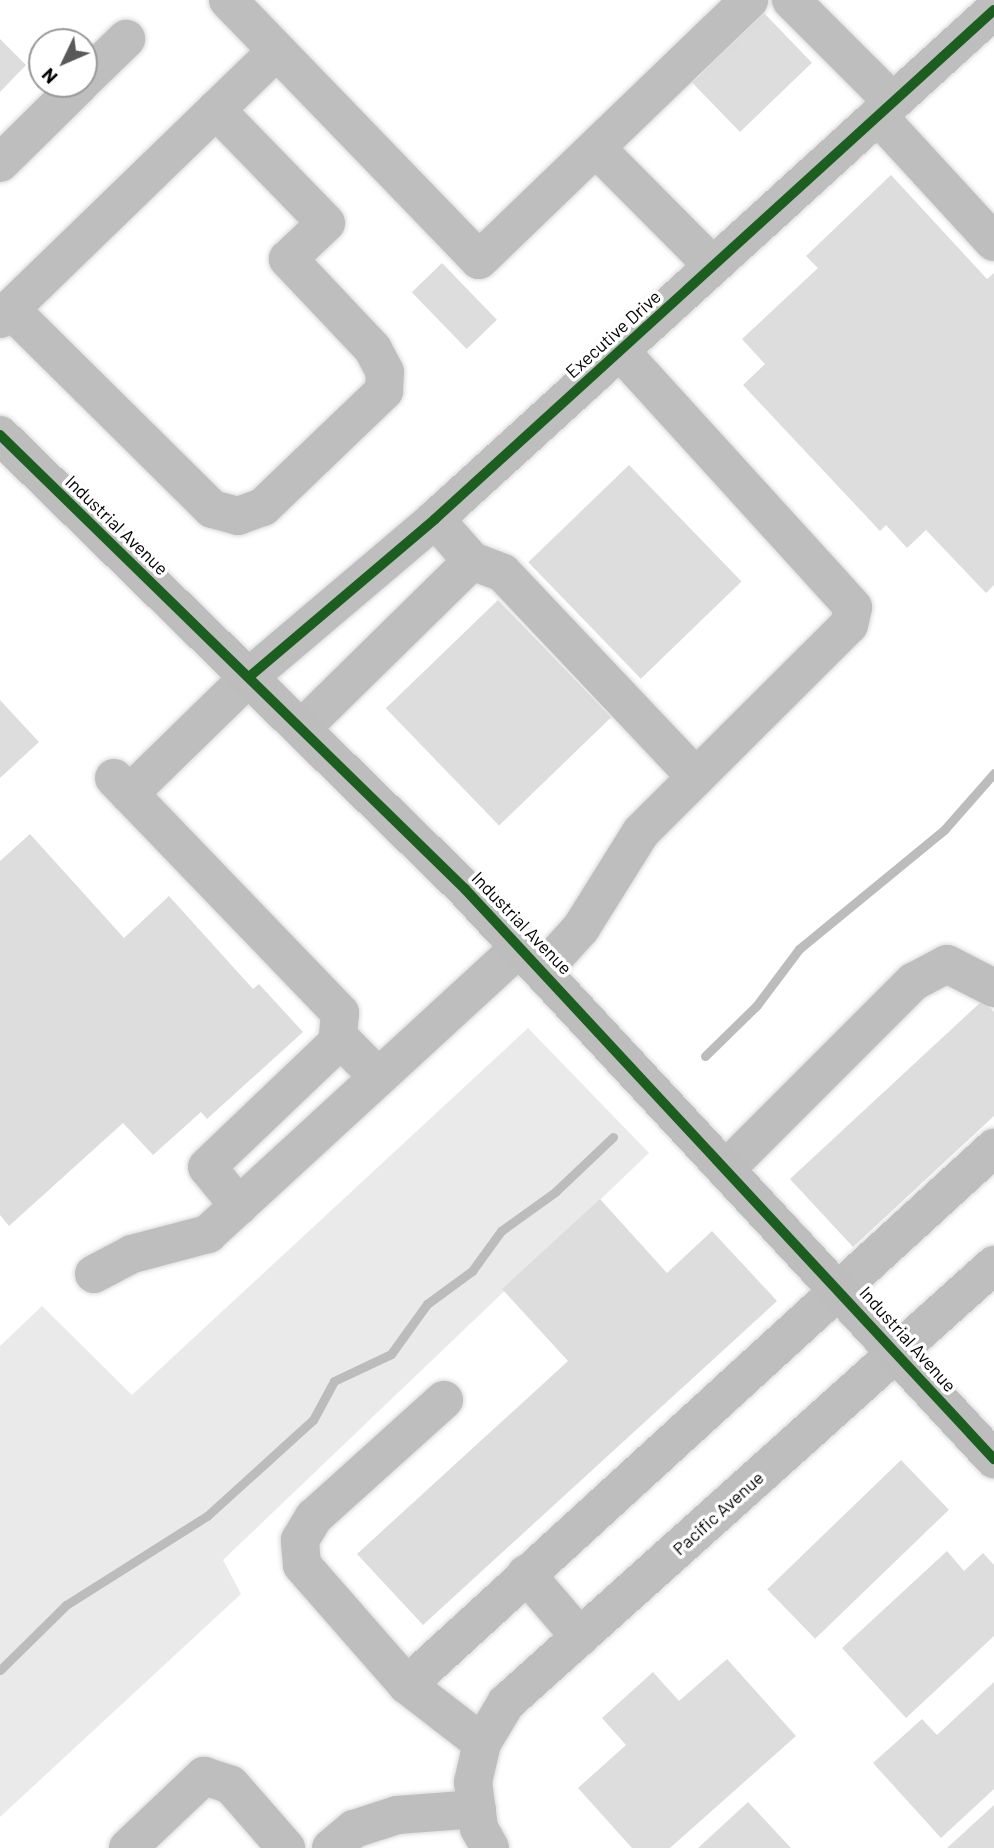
<!DOCTYPE html>
<style>
body{margin:0}
#map{position:relative;width:994px;height:1848px;overflow:hidden;background:#fff;font-family:Barlow,sans-serif}
div>[style]{position:absolute}
.green>*{inset:0;background:#eaeaea}
.stream>*{height:9px;margin:-4.5px;padding:0 4.5px;transform-origin:4.5px;border-radius:4.5px;background:#bcbcbc}
.building>*{inset:0;background:#ddd;transform-origin:0 0}
.roads{filter:drop-shadow(0 0 2px #dbdbdb) drop-shadow(0 0 2px #dbdbdb)}
.minor>*{height:38px;margin:-19px;padding:0 19px;transform-origin:19px;border-radius:19px;background:#bebebe}
.major>*{height:38px;margin:-19px;padding:0 19px;transform-origin:19px;border-radius:19px;background:#bdbdbd}
.cycleway>*{height:10px;margin:-5px;padding:0 5px;transform-origin:5px;border-radius:5px;background:#1b5e20}
span{translate:-50% -50%;white-space:nowrap;text-align:center;line-height:1.15;-webkit-text-stroke:7px #fff;paint-order:stroke}
.street-label{font-size:18px;color:#000}
.north{position:absolute;left:28px;top:28px;width:70px;height:70px;box-sizing:border-box;background:#fff;border:2px solid #999;border-radius:50%;rotate:226deg;font-size:19px;font-weight:700;line-height:28px;text-align:center;color:#000}
.north::after{content:'';display:block;margin:auto;width:24px;height:32px;background:#595959;clip-path:polygon(50% 0,100% 100%,50% 72%,0 100%)}
</style>
<div id="map">
<div class="green">
<div style="clip-path:polygon(528px 1028px,649px 1153px,223px 1560px,241px 1594px,0 1817px,0 1346px,42px 1306px,132px 1395px)"></div>
</div>
<div class="stream">
<div style="left:705px;top:1056px;width:73px;rotate:-44.4deg"></div>
<div style="left:757px;top:1005px;width:70px;rotate:-53.1deg"></div>
<div style="left:799px;top:949px;width:188px;rotate:-39.4deg"></div>
<div style="left:944px;top:830px;width:76px;rotate:-48.7deg"></div>
<div style="left:0;top:1670px;width:93px;rotate:-44.6deg"></div>
<div style="left:66px;top:1605px;width:167px;rotate:-32.3deg"></div>
<div style="left:207px;top:1516px;width:143px;rotate:-42.2deg"></div>
<div style="left:313px;top:1420px;width:44px;rotate:-61.7deg"></div>
<div style="left:334px;top:1381px;width:63px;rotate:-25.3deg"></div>
<div style="left:391px;top:1354px;width:62px;rotate:-54.2deg"></div>
<div style="left:427px;top:1304px;width:56px;rotate:-36.3deg"></div>
<div style="left:472px;top:1271px;width:49px;rotate:-54.1deg"></div>
<div style="left:501px;top:1231px;width:67px;rotate:-35.8deg"></div>
<div style="left:555px;top:1192px;width:80px;rotate:-43.5deg"></div>
</div>
<div class="building">
<div style="left:764px;top:13px;width:69px;height:100px;rotate:46deg"></div>
<div style="clip-path:polygon(0 39px,26px 65px,0 92px)"></div>
<div style="clip-path:polygon(891px 175px,987px 279px,994px 273px,994px 585px,986px 593px,926px 530px,907px 548px,886px 525px,880px 531px,743px 385px,765px 364px,742px 339px,818px 268px,806px 256px)"></div>
<div style="left:442px;top:263px;width:79px;height:42px;rotate:46deg"></div>
<div style="left:629px;top:465px;width:162px;height:140px;rotate:46deg"></div>
<div style="left:498px;top:600px;width:163px;height:156px;rotate:46deg"></div>
<div style="clip-path:polygon(0 700px,39px 742px,0 778px)"></div>
<div style="clip-path:polygon(30px 834px,124px 938px,169px 896px,253px 989px,259px 984px,303px 1032px,207px 1119px,201px 1112px,153px 1155px,123px 1123px,9px 1226px,0 1215px,0 861px)"></div>
<div style="clip-path:polygon(983px 1000px,994px 1012px,994px 1116px,853px 1247px,790px 1179px)"></div>
<div style="clip-path:polygon(600px 1199px,667px 1273px,712px 1231px,777px 1301px,423px 1625px,357px 1554px,568px 1361px,502px 1289px)"></div>
<div style="left:901px;top:1460px;width:69px;height:186px;rotate:46deg"></div>
<div style="clip-path:polygon(947px 1551px,964px 1571px,983px 1553px,994px 1565px,994px 1636px,906px 1718px,842px 1648px)"></div>
<div style="clip-path:polygon(727px 1659px,796px 1736px,670px 1848px,632px 1848px,578px 1788px,626px 1745px,602px 1718px,653px 1672px,679px 1701px)"></div>
<div style="clip-path:polygon(994px 1682px,994px 1789px,941px 1838px,873px 1763px,922px 1719px,937px 1735px)"></div>
<div style="clip-path:polygon(748px 1802px,791px 1848px,698px 1848px)"></div>
<div style="clip-path:polygon(994px 1805px,994px 1848px,947px 1848px)"></div>
</div>
<div class="roads">
<div class="minor">
<div style="left:228px;top:0;width:361px;rotate:46deg"></div>
<div style="left:479px;top:260px;width:375px;rotate:-43.9deg"></div>
<div style="left:791px;top:0;width:144px;rotate:45deg"></div>
<div style="left:84px;top:80px;width:59px;rotate:-44.3deg"></div>
<div style="left:878px;top:116px;width:171px;rotate:47.4deg"></div>
<div style="left:598px;top:150px;width:163px;rotate:45.2deg"></div>
<div style="left:0;top:163px;width:112px;rotate:-44.6deg"></div>
<div style="left:10px;top:309px;width:284px;rotate:44.7deg"></div>
<div style="left:212px;top:509px;width:27px;rotate:15deg"></div>
<div style="left:238px;top:516px;width:27px;rotate:-20deg"></div>
<div style="left:263px;top:507px;width:168px;rotate:-43.8deg"></div>
<div style="left:384px;top:391px;width:19px;rotate:-87deg"></div>
<div style="left:385px;top:372px;width:26px;rotate:-118deg"></div>
<div style="left:373px;top:349px;width:124px;rotate:-133.4deg"></div>
<div style="left:288px;top:259px;width:52px;rotate:-43.5deg"></div>
<div style="left:326px;top:223px;width:158px;rotate:-134.2deg"></div>
<div style="left:0;top:319px;width:385px;rotate:-44.1deg"></div>
<div style="left:472px;top:561px;width:33px;rotate:21deg"></div>
<div style="left:503px;top:573px;width:281px;rotate:46.6deg"></div>
<div style="left:302px;top:728px;width:238px;rotate:-44.5deg"></div>
<div style="left:472px;top:561px;width:56px;rotate:-131.4deg"></div>
<div style="left:114px;top:778px;width:326px;rotate:46.1deg"></div>
<div style="left:340px;top:1013px;width:23px;rotate:95deg"></div>
<div style="left:338px;top:1036px;width:57px;rotate:45.7deg"></div>
<div style="left:129px;top:794px;width:168px;rotate:-44.3deg"></div>
<div style="left:249px;top:677px;width:244px;rotate:-40.3deg"></div>
<div style="left:435px;top:519px;width:756px;rotate:-42.32deg"></div>
<div style="left:543px;top:970px;width:57px;rotate:-47.9deg"></div>
<div style="left:581px;top:928px;width:113px;rotate:-58deg"></div>
<div style="left:641px;top:832px;width:293px;rotate:-44.9deg"></div>
<div style="left:849px;top:625px;width:18px;rotate:-77deg"></div>
<div style="left:853px;top:607px;width:346px;rotate:-132.3deg"></div>
<div style="left:728px;top:1167px;width:262px;rotate:-45deg"></div>
<div style="left:913px;top:982px;width:38px;rotate:-28deg"></div>
<div style="left:947px;top:964px;width:53px;rotate:27.1deg"></div>
<div style="left:239px;top:1206px;width:50px;rotate:-129.4deg"></div>
<div style="left:207px;top:1167px;width:185px;rotate:-43.7deg"></div>
<div style="left:94px;top:1274px;width:43px;rotate:-27.8deg"></div>
<div style="left:132px;top:1254px;width:79px;rotate:-14.7deg"></div>
<div style="left:208px;top:1234px;width:425px;rotate:-42.6deg"></div>
<div style="left:526px;top:1574px;width:83px;rotate:49.4deg"></div>
<div style="left:407px;top:1685px;width:159px;rotate:-131.2deg"></div>
<div style="left:302px;top:1565px;width:25px;rotate:-95deg"></div>
<div style="left:300px;top:1540px;width:27px;rotate:-59deg"></div>
<div style="left:314px;top:1517px;width:175px;rotate:-42deg"></div>
<div style="left:482px;top:1743px;width:95px;rotate:-142.3deg"></div>
<div style="left:407px;top:1685px;width:796px;rotate:-42.45deg"></div>
<div style="left:128px;top:1848px;width:105px;rotate:-43.5deg"></div>
<div style="left:204px;top:1776px;width:28px;rotate:18deg"></div>
<div style="left:231px;top:1785px;width:84px;rotate:48.9deg"></div>
<div style="left:331px;top:1848px;width:30px;rotate:-40deg"></div>
<div style="left:354px;top:1829px;width:45px;rotate:-18deg"></div>
<div style="left:397px;top:1815px;width:80px;rotate:-4.3deg"></div>
<div style="left:490px;top:1848px;width:23px;rotate:-119deg"></div>
<div style="left:479px;top:1828px;width:46px;rotate:-97.4deg"></div>
<div style="left:473px;top:1782px;width:40px;rotate:-77deg"></div>
<div style="left:482px;top:1743px;width:47px;rotate:-59deg"></div>
<div style="left:506px;top:1703px;width:656px;rotate:-41.91deg"></div>
</div>
<div class="major">
<div style="left:0;top:435px;width:650px;rotate:44.31deg"></div>
<div style="left:465px;top:889px;width:778px;rotate:47.14deg"></div>
</div>
</div>
<div class="cycleway">
<div style="left:0;top:435px;width:650px;rotate:44.31deg"></div>
<div style="left:465px;top:889px;width:778px;rotate:47.14deg"></div>
<div style="left:249px;top:677px;width:244px;rotate:-40.3deg"></div>
<div style="left:435px;top:519px;width:756px;rotate:-42.32deg"></div>
</div>
<div class="street-label">
<span style="left:613px;top:334px;rotate:-42deg">Executive Drive</span>
<span style="left:117px;top:525px;rotate:44deg">Industrial Avenue</span>
<span style="left:522px;top:923px;rotate:46deg">Industrial Avenue</span>
<span style="left:908px;top:1339px;rotate:48deg">Industrial Avenue</span>
<span style="left:718px;top:1513px;rotate:-42deg">Pacific Avenue</span>
</div>
<div class="north">N</div>
</div>
